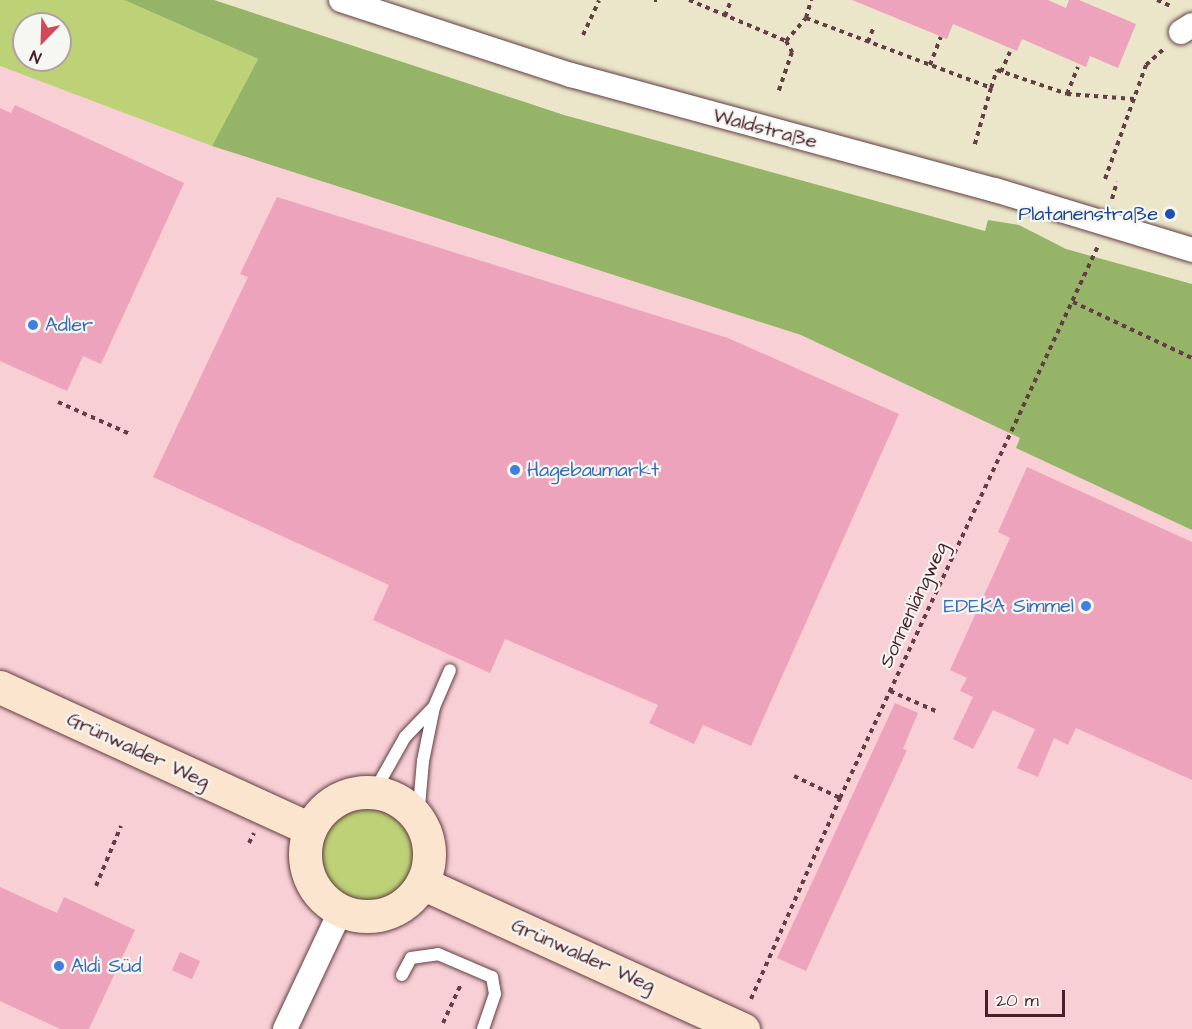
<!DOCTYPE html>
<meta charset="utf-8">
<style>
body{margin:0}
#map{position:relative;width:1192px;height:1029px;overflow:hidden;background:#ebe6c9;font-family:"Architects Daughter",sans-serif}
div>[style]{position:absolute}
.built>*{inset:0;background:#f7cfd4}
.green>*{inset:0;background:#bdd276}
.round{border-radius:50%}
.forest>*{inset:0;background:#96b467}
.building>*{inset:0;background:#eea3bd;transform-origin:0 0}
.path>*{height:4px;margin-top:-2px;transform-origin:0;background:repeating-linear-gradient(90deg,#623d43 0 4.5px,transparent 0 9px)}
.roads{filter:drop-shadow(0 0 2px #623d43) drop-shadow(0 0 2px #623d43)}
.lane>*{height:12px;margin:-6px;padding:0 6px;transform-origin:6px;border-radius:6px;background:#fff}
.street>*{height:24px;margin:-12px;padding:0 12px;transform-origin:12px;border-radius:12px;background:#fff}
.secondary>*{height:33px;margin:-16.5px;padding:0 16.5px;transform-origin:16.5px;border-radius:16.5px;background:#fbe5cf}
.secondary>.ring{margin:-16.5px;padding:0;box-sizing:content-box;background:none;border:33px solid #fbe5cf;border-radius:50%}
.dots>*{width:16px;height:16px;translate:-50% -50%;box-sizing:border-box;border:3px solid #f6f6f2;border-radius:50%}
span{translate:-50% -50%;white-space:nowrap;text-align:center;line-height:1.15;-webkit-text-stroke:4.5px #f6f6f2;paint-order:stroke}
.street-label{font-size:20px;color:#4a1f2b}
.transit-label{font-size:20px;color:#164399}
.right{translate:-100% -50%;text-align:right}
.shop-label{font-size:20px;color:#366cbe}
.left{translate:0 -50%;text-align:left}
.north{position:absolute;left:12px;top:12px;width:60px;height:60px;box-sizing:border-box;background:#f6f6f2;border:2px solid #b1a0a2;border-radius:50%;rotate:203deg;font-size:16px;font-weight:700;line-height:24px;text-align:center;color:#4a1f2b}
.north::after{content:'';display:block;margin:auto;width:21px;height:27px;background:#d1495b;clip-path:polygon(50% 0,100% 100%,50% 72%,0 100%)}
.scale{position:absolute;left:985px;top:990px;width:80px;height:27px;box-sizing:border-box;border:3px solid #4a1f2b;border-top:0;padding-left:8px;font-size:18px;line-height:21px;white-space:nowrap;color:#4a1f2b;-webkit-text-stroke:4px #f6f6f2;paint-order:stroke}
</style>
<div id="map">
<div class="built">
<div style="clip-path:polygon(0 66px,212px 146px,801px 335px,1020px 438px,1017px 448px,1192px 530px,1192px 1029px,0 1029px)"></div>
</div>
<div class="green">
<div style="clip-path:polygon(evenodd,0 0,124px 0,258px 59px,212px 146px,0 66px,0 0,24px 24px,60px 24px,60px 60px,24px 60px,24px 24px)"></div>
<div class="round" style="left:316px;top:804px;width:100px;height:100px"></div>
</div>
<div class="forest">
<div style="clip-path:polygon(124px 0,214px 0,564px 115px,985px 231px,988px 220px,1019px 225px,1066px 249px,1192px 284px,1192px 530px,1016px 448px,1020px 438px,801px 335px,212px 146px,258px 59px)"></div>
</div>
<div class="building">
<div style="clip-path:polygon(852px 0,1048px 0,1066px 8px,1069px 0,1079px 0,1136px 24px,1118px 68px,1090px 56px,1086px 67px,1022px 39px,1017px 51px,953px 24px,947px 39px)"></div>
<div style="clip-path:polygon(15px 105px,184px 183px,101px 364px,83px 356px,67px 391px,0 361px,0 108px,11px 113px)"></div>
<div style="clip-path:polygon(277px 197px,728px 338px,899px 414px,751px 746px,703px 725px,694px 744px,649px 723px,658px 705px,505px 639px,490px 673px,373px 620px,389px 585px,153px 477px,248px 277px,240px 274px)"></div>
<div style="clip-path:polygon(1027px 467px,1192px 542px,1192px 780px,1076px 728px,1068px 745px,1054px 738px,1038px 777px,1017px 768px,1035px 729px,993px 710px,973px 749px,953px 739px,973px 697px,960px 691px,967px 678px,950px 670px,1010px 538px,998px 532px)"></div>
<div style="clip-path:polygon(895px 703px,918px 713px,903px 749px,907px 750px,806px 971px,777px 958px)"></div>
<div style="clip-path:polygon(0 887px,57px 913px,64px 897px,135px 930px,89px 1029px,60px 1029px,0 1001px)"></div>
<div style="left:180px;top:952px;width:22px;height:20px;rotate:24deg"></div>
</div>
<div class="path">
<div style="left:654px;top:0;width:3px"></div>
<div style="left:689px;top:0;width:105px;rotate:22.9deg"></div>
<div style="left:786px;top:41px;width:13px;rotate:61deg"></div>
<div style="left:792px;top:52px;width:43px;rotate:108.9deg"></div>
<div style="left:1157px;top:0;width:17px;rotate:24deg"></div>
<div style="left:725px;top:16px;width:17px;rotate:-69deg"></div>
<div style="left:806px;top:18px;width:19px;rotate:-74deg"></div>
<div style="left:583px;top:35px;width:38px;rotate:-65deg"></div>
<div style="left:786px;top:41px;width:30px;rotate:-49deg"></div>
<div style="left:806px;top:18px;width:198px;rotate:20.7deg"></div>
<div style="left:991px;top:88px;width:61px;rotate:106.1deg"></div>
<div style="left:868px;top:42px;width:17px;rotate:-69deg"></div>
<div style="left:930px;top:65px;width:30px;rotate:-69deg"></div>
<div style="left:1001px;top:72px;width:22px;rotate:-66deg"></div>
<div style="left:991px;top:88px;width:19px;rotate:-72deg"></div>
<div style="left:997px;top:70px;width:74px;rotate:18.9deg"></div>
<div style="left:1067px;top:94px;width:67px;rotate:4.3deg"></div>
<div style="left:1067px;top:94px;width:29px;rotate:-68deg"></div>
<div style="left:1105px;top:179px;width:121px;rotate:-70.2deg"></div>
<div style="left:1146px;top:65px;width:25px;rotate:-42deg"></div>
<div style="left:1112px;top:199px;width:18px;rotate:-74deg"></div>
<div style="left:1073px;top:302px;width:132px;rotate:25.2deg"></div>
<div style="left:58px;top:402px;width:79px;rotate:24deg"></div>
<div style="left:890px;top:691px;width:52px;rotate:23.6deg"></div>
<div style="left:794px;top:776px;width:51px;rotate:25.6deg"></div>
<div style="left:249px;top:843px;width:11px;rotate:-63deg"></div>
<div style="left:96px;top:886px;width:65px;rotate:-67.4deg"></div>
<div style="left:751px;top:999px;width:220px;rotate:-66.1deg"></div>
<div style="left:840px;top:798px;width:609px;rotate:-64.95deg"></div>
<div style="left:443px;top:1023px;width:43px;rotate:-65.2deg"></div>
</div>
<div class="roads">
<div class="lane">
<div style="left:374px;top:792px;width:63px;rotate:-60.6deg"></div>
<div style="left:405px;top:737px;width:42px;rotate:-46deg"></div>
<div style="left:418px;top:818px;width:57px;rotate:-85deg"></div>
<div style="left:423px;top:761px;width:55px;rotate:-78.5deg"></div>
<div style="left:434px;top:707px;width:40px;rotate:-66.6deg"></div>
<div style="left:402px;top:975px;width:19px;rotate:-62deg"></div>
<div style="left:411px;top:958px;width:27px;rotate:-8deg"></div>
<div style="left:438px;top:954px;width:59px;rotate:23.1deg"></div>
<div style="left:492px;top:977px;width:17px;rotate:80deg"></div>
<div style="left:495px;top:994px;width:37px;rotate:109deg"></div>
</div>
<div class="street">
<div style="left:341px;top:0;width:242px;rotate:18.1deg"></div>
<div style="left:571px;top:75px;width:439px;rotate:15.2deg"></div>
<div style="left:995px;top:190px;width:206px;rotate:16.9deg"></div>
<div style="left:1181px;top:32px;width:13px;rotate:-32deg"></div>
<div style="left:285px;top:1029px;width:132px;rotate:-64.8deg"></div>
</div>
<div class="secondary">
<div style="left:0;top:687px;width:341px;rotate:24.6deg"></div>
<div class="ring" style="left:305px;top:792px;width:91px;height:91px"></div>
<div style="left:422px;top:883px;width:353px;rotate:24.5deg"></div>
</div>
</div>
<div class="dots">
<div style="left:1170px;top:214px;background:#1a4fb4"></div>
<div style="left:33px;top:325px;background:#3f7fe0"></div>
<div style="left:515px;top:470px;background:#3f7fe0"></div>
<div style="left:1086px;top:606px;background:#3f7fe0"></div>
<div style="left:59px;top:966px;background:#3f7fe0"></div>
</div>
<div class="street-label">
<span style="left:765px;top:129px;rotate:15deg">Waldstraße</span>
<span style="left:914px;top:605px;rotate:-65deg">Sonnenlängweg</span>
<span style="left:138px;top:751px;rotate:25deg">Grünwalder Weg</span>
<span style="left:583px;top:956px;rotate:24deg">Grünwalder Weg</span>
</div>
<div class="transit-label">
<span class="right" style="left:1158px;top:214px">Platanenstraße</span>
</div>
<div class="shop-label">
<span class="left" style="left:45px;top:325px">Adler</span>
<span class="left" style="left:527px;top:470px">Hagebaumarkt</span>
<span class="right" style="left:1074px;top:606px">EDEKA Simmel</span>
<span class="left" style="left:71px;top:966px">Aldi Süd</span>
</div>
<div class="north">N</div>
<div class="scale">20 m</div>
</div>
